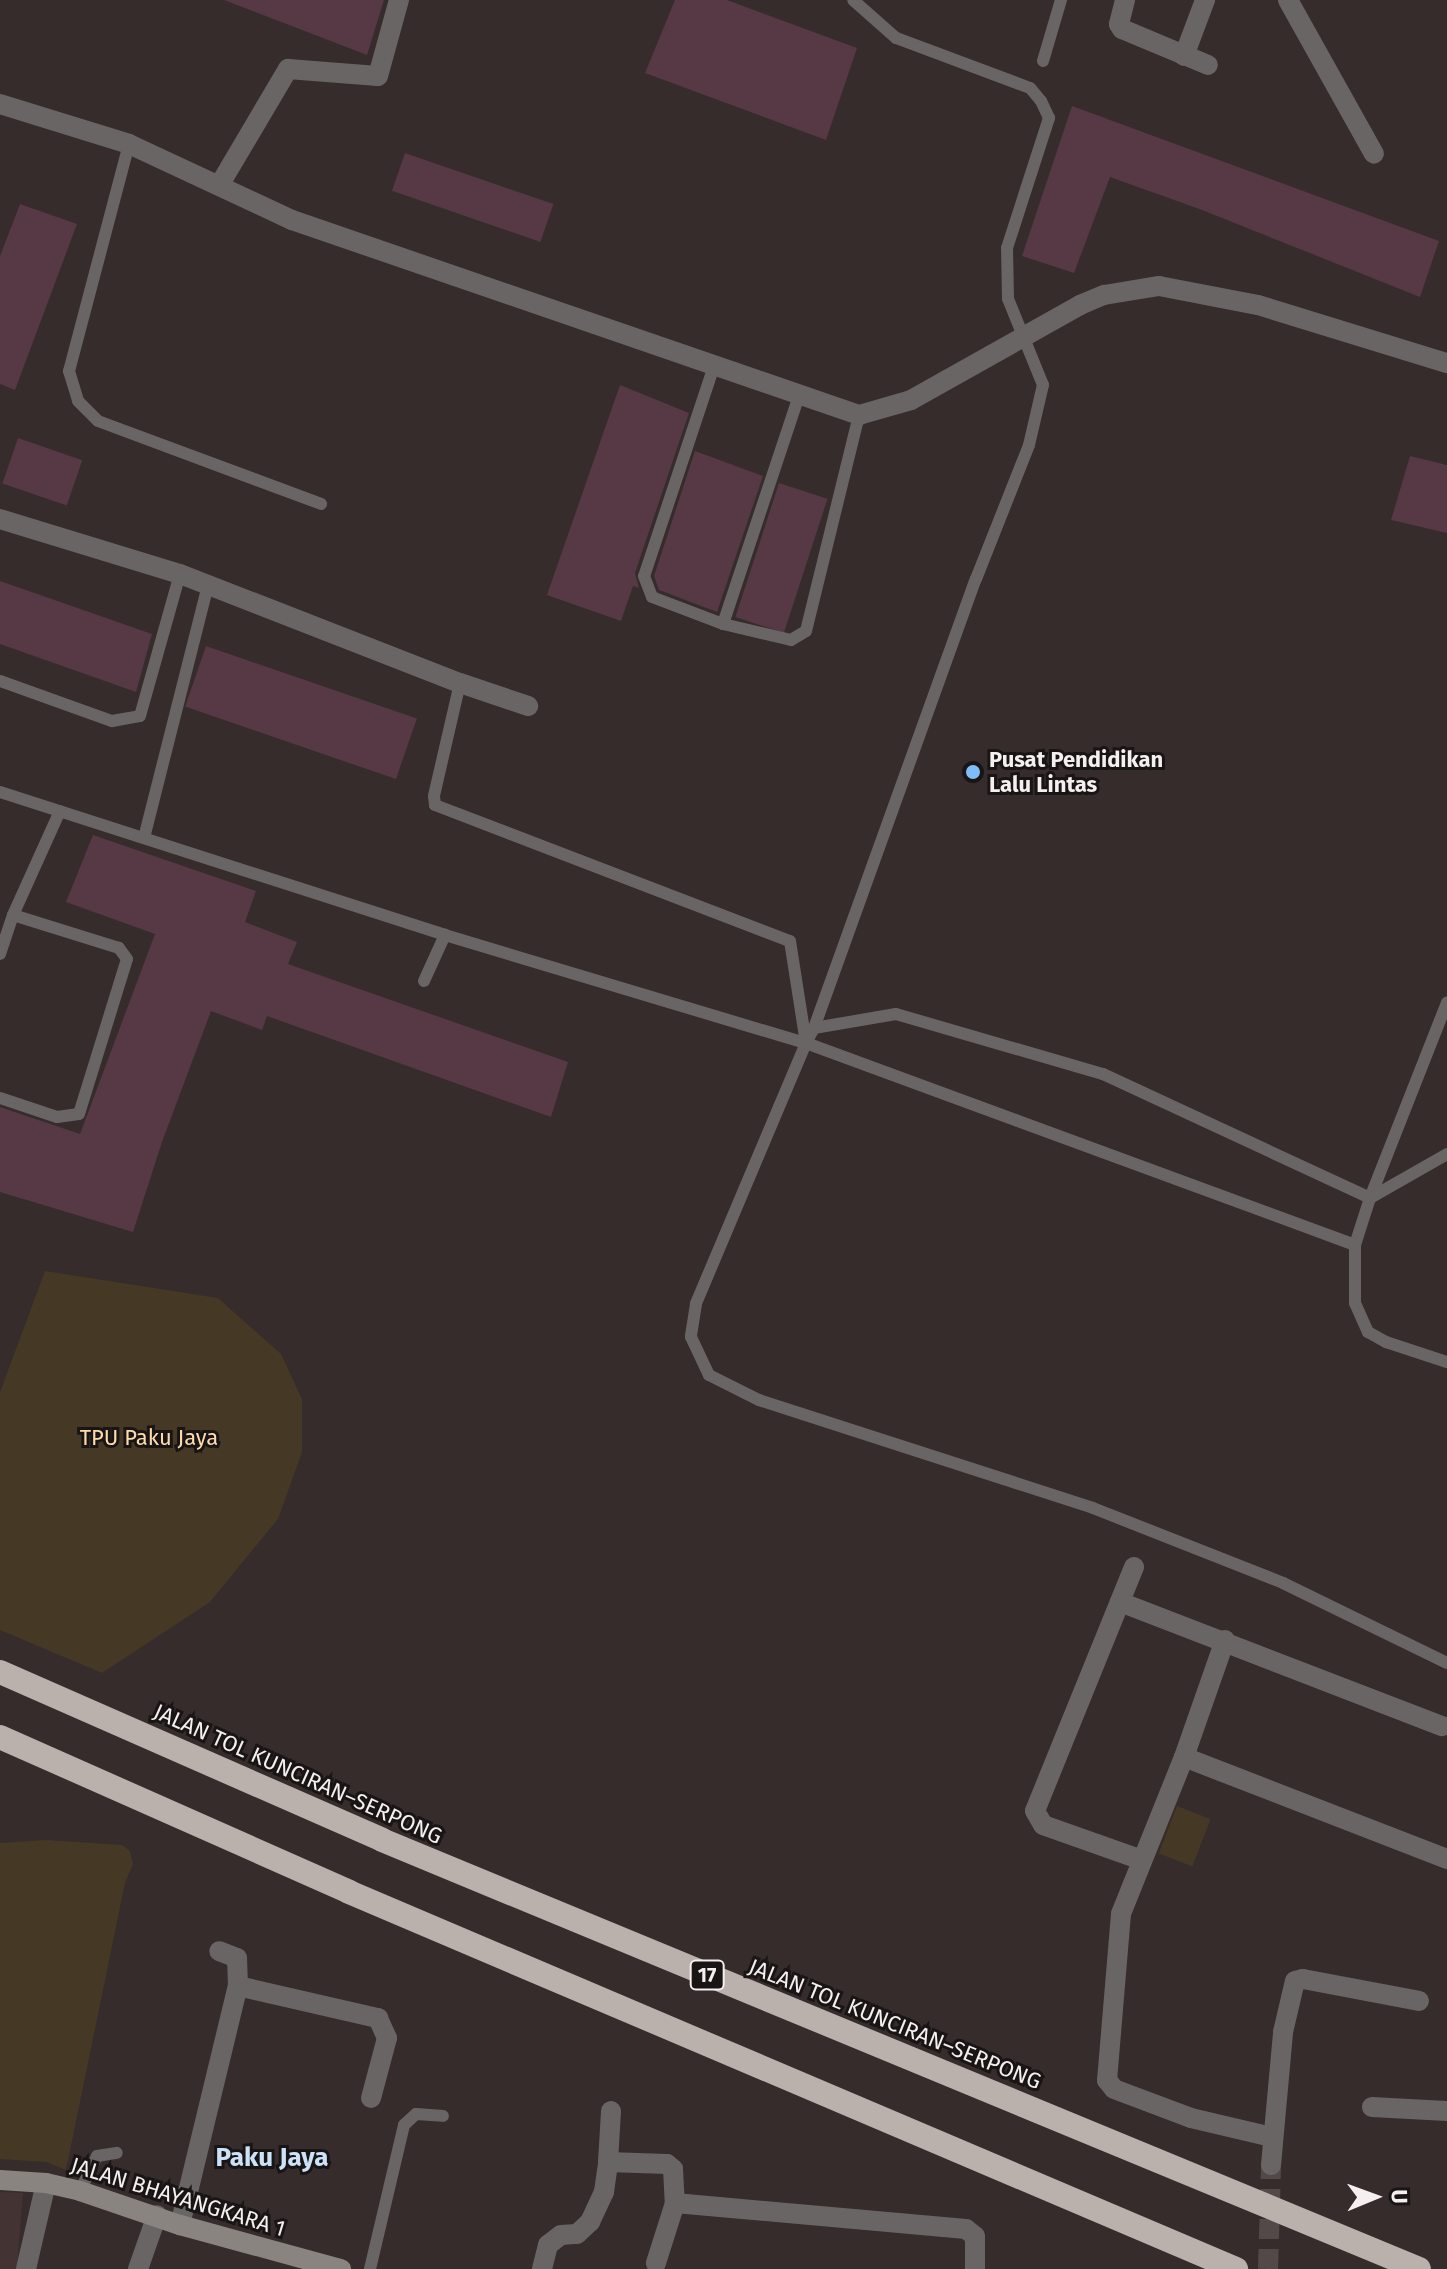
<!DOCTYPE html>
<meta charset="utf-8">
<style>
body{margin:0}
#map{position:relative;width:1447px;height:2269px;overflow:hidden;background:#352c2b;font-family:"Fira Sans",sans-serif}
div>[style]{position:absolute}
.built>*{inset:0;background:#433433}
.green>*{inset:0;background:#453825;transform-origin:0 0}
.building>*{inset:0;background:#563944;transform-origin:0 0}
.street-tunnel>*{height:20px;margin-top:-10px;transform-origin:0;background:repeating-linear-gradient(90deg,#524948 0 20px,transparent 0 30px)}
.lane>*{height:12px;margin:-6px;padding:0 6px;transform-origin:6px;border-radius:6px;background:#696564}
.street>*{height:20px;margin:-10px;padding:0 10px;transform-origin:10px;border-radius:10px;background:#696564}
.secondary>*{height:20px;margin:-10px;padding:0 10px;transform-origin:10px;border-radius:10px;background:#8a8481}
.highway>*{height:24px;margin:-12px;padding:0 12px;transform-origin:12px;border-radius:12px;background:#bbb1ac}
.dots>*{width:22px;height:22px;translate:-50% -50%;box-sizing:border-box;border:4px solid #191515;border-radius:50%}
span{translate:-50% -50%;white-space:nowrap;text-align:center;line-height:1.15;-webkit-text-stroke:6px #191515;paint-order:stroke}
.shield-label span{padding:2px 6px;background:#191515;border:2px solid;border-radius:6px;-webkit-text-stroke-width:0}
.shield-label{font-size:20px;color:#f5efef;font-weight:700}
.poi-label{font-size:22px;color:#f5efef;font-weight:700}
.left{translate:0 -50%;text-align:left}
.park-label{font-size:22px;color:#ffdbab}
.street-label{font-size:22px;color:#f5efef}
.quarter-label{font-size:26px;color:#cbe2f9;font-weight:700}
.north{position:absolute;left:1335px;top:2157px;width:80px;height:80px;-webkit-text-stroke:6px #191515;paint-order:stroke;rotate:89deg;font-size:22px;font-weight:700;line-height:32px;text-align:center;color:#f5efef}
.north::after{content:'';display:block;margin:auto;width:28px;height:36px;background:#f5efef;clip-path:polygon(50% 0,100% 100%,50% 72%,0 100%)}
</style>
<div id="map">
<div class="built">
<div style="clip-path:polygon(0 2192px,23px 2193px,17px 2269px,0 2269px)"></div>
</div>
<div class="green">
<div style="clip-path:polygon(45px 1271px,218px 1298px,281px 1354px,302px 1399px,302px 1452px,278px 1519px,210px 1602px,102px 1673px,0 1630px,0 1392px)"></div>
<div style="left:1177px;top:1806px;width:36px;height:51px;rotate:21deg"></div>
<div style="clip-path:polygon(46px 1840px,122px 1845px,130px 1851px,133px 1864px,125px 1883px,66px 2170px,46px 2162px,0 2159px,0 1843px)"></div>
</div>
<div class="building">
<div style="clip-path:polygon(224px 0,384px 0,367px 55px)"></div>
<div style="clip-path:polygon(675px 0,727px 0,857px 48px,826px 140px,645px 73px)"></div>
<div style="clip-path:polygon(1072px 106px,1439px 241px,1420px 297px,1202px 210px,1110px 177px,1074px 273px,1022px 256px)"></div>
<div style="left:405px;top:153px;width:157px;height:40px;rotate:19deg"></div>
<div style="clip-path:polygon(20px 204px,77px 224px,15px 390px,0 384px,0 256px)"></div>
<div style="clip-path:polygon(620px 385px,689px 413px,635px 573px,639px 588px,633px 586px,621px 621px,547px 595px)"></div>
<div style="left:18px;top:438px;width:68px;height:48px;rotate:19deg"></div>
<div style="clip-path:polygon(695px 451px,763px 476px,717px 612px,659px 590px,654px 576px)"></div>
<div style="clip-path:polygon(1410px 456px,1447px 465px,1447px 533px,1391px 520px)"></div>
<div style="left:779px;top:483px;width:51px;height:141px;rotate:18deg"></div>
<div style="clip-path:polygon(0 581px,152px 634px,136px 692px,0 644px)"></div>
<div style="left:206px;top:646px;width:223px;height:64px;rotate:19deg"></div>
<div style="clip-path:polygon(93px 835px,256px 891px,245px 922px,297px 942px,288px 964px,568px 1062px,551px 1117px,267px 1016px,262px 1030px,211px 1011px,162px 1142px,133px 1232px,0 1192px,0 1107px,80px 1134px,155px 934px,66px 902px)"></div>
</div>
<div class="street-tunnel">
<div style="left:1268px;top:2269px;width:104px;rotate:-88.3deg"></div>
</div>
<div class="lane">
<div style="left:1043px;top:61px;width:64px;rotate:-73.6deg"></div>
<div style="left:129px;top:144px;width:235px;rotate:104.8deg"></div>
<div style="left:69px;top:371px;width:31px;rotate:73deg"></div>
<div style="left:78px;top:401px;width:28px;rotate:45deg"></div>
<div style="left:98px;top:421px;width:238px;rotate:20.4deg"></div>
<div style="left:714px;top:366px;width:221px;rotate:108.4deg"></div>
<div style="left:644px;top:576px;width:22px;rotate:69deg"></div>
<div style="left:652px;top:597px;width:76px;rotate:20.8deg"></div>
<div style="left:723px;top:624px;width:241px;rotate:-71.6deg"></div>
<div style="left:723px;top:624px;width:70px;rotate:13.2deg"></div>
<div style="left:791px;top:640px;width:17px;rotate:-31deg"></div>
<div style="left:806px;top:631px;width:222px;rotate:-76.2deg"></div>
<div style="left:0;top:681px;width:119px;rotate:19.7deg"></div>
<div style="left:112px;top:721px;width:28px;rotate:-10deg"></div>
<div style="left:140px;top:716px;width:148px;rotate:-74.3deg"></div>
<div style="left:460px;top:683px;width:116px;rotate:103deg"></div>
<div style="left:434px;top:796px;width:9px;rotate:84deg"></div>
<div style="left:435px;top:805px;width:380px;rotate:21deg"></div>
<div style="left:790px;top:941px;width:103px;rotate:81.1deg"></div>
<div style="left:806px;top:1043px;width:283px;rotate:112.9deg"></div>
<div style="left:696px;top:1304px;width:33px;rotate:99deg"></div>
<div style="left:691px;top:1337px;width:42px;rotate:64.7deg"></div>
<div style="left:709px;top:1375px;width:56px;rotate:26.6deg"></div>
<div style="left:759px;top:1400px;width:351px;rotate:17.9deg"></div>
<div style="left:1093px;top:1508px;width:204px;rotate:21.5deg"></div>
<div style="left:1283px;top:1583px;width:182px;rotate:26deg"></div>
<div style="left:0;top:792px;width:467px;rotate:17.8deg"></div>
<div style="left:445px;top:935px;width:377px;rotate:16.7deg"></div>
<div style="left:806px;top:1043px;width:17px;rotate:-62deg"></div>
<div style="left:814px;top:1028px;width:83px;rotate:-9.7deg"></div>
<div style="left:896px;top:1014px;width:216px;rotate:16.2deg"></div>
<div style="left:1103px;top:1074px;width:294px;rotate:24.9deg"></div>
<div style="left:1370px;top:1198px;width:49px;rotate:107.7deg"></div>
<div style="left:1355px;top:1245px;width:58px;rotate:90deg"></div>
<div style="left:1355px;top:1303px;width:32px;rotate:66deg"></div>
<div style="left:1368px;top:1332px;width:21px;rotate:29deg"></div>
<div style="left:1386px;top:1342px;width:64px;rotate:18.2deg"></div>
<div style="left:144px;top:838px;width:261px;rotate:-75.8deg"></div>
<div style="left:0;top:954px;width:41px;rotate:-71.6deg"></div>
<div style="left:13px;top:915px;width:114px;rotate:-65.7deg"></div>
<div style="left:424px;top:981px;width:51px;rotate:-65.5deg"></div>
<div style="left:814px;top:1028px;width:477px;rotate:-70.2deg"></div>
<div style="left:976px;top:579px;width:144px;rotate:-68.4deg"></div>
<div style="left:1029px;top:445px;width:62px;rotate:-76.9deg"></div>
<div style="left:1043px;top:385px;width:93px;rotate:-112.1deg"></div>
<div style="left:1008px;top:299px;width:51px;rotate:-91.1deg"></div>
<div style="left:1007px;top:248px;width:137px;rotate:-72.1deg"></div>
<div style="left:1049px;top:118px;width:19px;rotate:-115deg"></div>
<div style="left:1041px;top:101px;width:17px;rotate:-130deg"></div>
<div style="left:1030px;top:88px;width:143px;rotate:-159.5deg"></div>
<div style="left:896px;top:38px;width:57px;rotate:-138.5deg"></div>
<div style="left:806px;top:1043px;width:585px;rotate:20.2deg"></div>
<div style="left:0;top:1098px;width:60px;rotate:18.4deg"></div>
<div style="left:57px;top:1117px;width:22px;rotate:-8deg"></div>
<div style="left:79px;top:1114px;width:162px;rotate:-72.8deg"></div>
<div style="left:127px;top:959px;width:14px;rotate:-126deg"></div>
<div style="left:119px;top:948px;width:111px;rotate:-162.7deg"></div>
<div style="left:1370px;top:1198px;width:210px;rotate:-68.5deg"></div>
<div style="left:1370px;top:1198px;width:89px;rotate:-29.7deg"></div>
<div style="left:80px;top:2191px;width:39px;rotate:-64deg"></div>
<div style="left:97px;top:2156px;width:20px;rotate:-9deg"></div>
<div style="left:370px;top:2269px;width:148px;rotate:-76.7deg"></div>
<div style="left:404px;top:2125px;width:16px;rotate:-43deg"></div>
<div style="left:416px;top:2114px;width:27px;rotate:4deg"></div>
</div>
<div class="street">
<div style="left:1125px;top:0;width:25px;rotate:104deg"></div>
<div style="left:1119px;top:24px;width:6px;rotate:59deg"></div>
<div style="left:1122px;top:29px;width:93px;rotate:22.7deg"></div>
<div style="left:1288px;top:0;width:176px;rotate:60.8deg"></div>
<div style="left:1184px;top:56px;width:60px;rotate:-69.4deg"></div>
<div style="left:0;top:104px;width:135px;rotate:17.2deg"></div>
<div style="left:129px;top:144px;width:180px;rotate:25deg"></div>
<div style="left:292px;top:220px;width:600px;rotate:18.98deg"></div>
<div style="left:859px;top:415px;width:54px;rotate:-16.1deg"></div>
<div style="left:911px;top:400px;width:194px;rotate:-29.3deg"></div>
<div style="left:1080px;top:305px;width:26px;rotate:-23deg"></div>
<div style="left:1104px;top:295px;width:56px;rotate:-9.3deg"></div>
<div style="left:1159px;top:286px;width:101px;rotate:10.9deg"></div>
<div style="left:1258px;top:305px;width:198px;rotate:17.1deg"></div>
<div style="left:220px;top:184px;width:134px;rotate:-59.4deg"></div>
<div style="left:288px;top:69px;width:90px;rotate:4.4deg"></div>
<div style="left:378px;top:76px;width:79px;rotate:-74.6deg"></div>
<div style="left:0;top:519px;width:188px;rotate:17deg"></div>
<div style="left:180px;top:574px;width:300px;rotate:21.3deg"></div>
<div style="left:460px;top:683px;width:72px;rotate:18.7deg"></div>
<div style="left:1134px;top:1567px;width:263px;rotate:112.1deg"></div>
<div style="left:1035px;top:1811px;width:16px;rotate:60deg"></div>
<div style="left:1043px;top:1825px;width:105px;rotate:19.5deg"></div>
<div style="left:1120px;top:1602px;width:345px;rotate:21.1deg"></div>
<div style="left:1225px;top:1640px;width:124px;rotate:109.3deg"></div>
<div style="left:1184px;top:1757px;width:169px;rotate:111.9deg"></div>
<div style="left:1121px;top:1914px;width:167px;rotate:94.8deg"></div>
<div style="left:1107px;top:2080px;width:11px;rotate:52deg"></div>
<div style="left:1114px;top:2089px;width:82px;rotate:20.6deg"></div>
<div style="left:1191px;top:2118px;width:83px;rotate:13.2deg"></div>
<div style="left:1184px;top:1757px;width:282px;rotate:21.2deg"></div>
<div style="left:238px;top:1986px;width:144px;rotate:12.9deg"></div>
<div style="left:378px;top:2018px;width:22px;rotate:66deg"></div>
<div style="left:387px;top:2038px;width:62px;rotate:104.9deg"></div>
<div style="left:1372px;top:2107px;width:75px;rotate:3.1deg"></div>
<div style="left:608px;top:2162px;width:51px;rotate:-86.6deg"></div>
<div style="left:1271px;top:2165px;width:134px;rotate:-84.8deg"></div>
<div style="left:1283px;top:2032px;width:52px;rotate:-76.8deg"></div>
<div style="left:1295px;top:1981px;width:8px;rotate:-14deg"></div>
<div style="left:1303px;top:1979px;width:118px;rotate:10.7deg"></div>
<div style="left:675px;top:2203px;width:292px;rotate:5.1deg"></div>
<div style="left:966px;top:2229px;width:11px;rotate:38deg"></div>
<div style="left:975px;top:2236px;width:33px;rotate:90deg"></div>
<div style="left:180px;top:2225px;width:246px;rotate:-76.4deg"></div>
<div style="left:238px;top:1986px;width:28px;rotate:-92deg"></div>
<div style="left:237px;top:1958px;width:19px;rotate:-159deg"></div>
<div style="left:26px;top:2269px;width:88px;rotate:-76.9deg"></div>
<div style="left:138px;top:2269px;width:57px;rotate:-70.6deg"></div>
<div style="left:542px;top:2269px;width:25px;rotate:-76deg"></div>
<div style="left:548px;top:2245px;width:16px;rotate:-38deg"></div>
<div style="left:561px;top:2235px;width:16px;rotate:-4deg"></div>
<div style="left:577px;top:2234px;width:18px;rotate:-43deg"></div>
<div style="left:590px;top:2222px;width:33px;rotate:-65deg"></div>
<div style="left:604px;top:2192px;width:30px;rotate:-82deg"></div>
<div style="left:608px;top:2162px;width:59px;rotate:1.9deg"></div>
<div style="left:667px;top:2164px;width:8px;rotate:40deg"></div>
<div style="left:673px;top:2169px;width:34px;rotate:87deg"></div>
<div style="left:675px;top:2203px;width:63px;rotate:107.6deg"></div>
</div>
<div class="secondary">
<div style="left:0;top:2180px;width:46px;rotate:3.7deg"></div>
<div style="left:46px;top:2183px;width:35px;rotate:13deg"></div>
<div style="left:80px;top:2191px;width:106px;rotate:18.8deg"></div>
<div style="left:180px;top:2225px;width:167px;rotate:15.3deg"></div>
</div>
<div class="highway">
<div style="left:0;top:1672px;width:417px;rotate:23.7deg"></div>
<div style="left:382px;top:1840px;width:1122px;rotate:22.47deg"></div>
<div style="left:0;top:1737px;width:382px;rotate:23.9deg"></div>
<div style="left:349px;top:1892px;width:964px;rotate:23.03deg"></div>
</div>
<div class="dots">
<div style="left:973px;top:772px;background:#7fbdfa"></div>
</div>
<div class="shield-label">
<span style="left:707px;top:1975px">17</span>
</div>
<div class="poi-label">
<span class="left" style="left:989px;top:772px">Pusat Pendidikan<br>Lalu Lintas</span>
</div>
<div class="park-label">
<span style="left:149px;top:1438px">TPU Paku Jaya</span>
</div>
<div class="street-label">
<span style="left:298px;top:1774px;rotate:24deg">JALAN TOL KUNCIRAN–SERPONG</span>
<span style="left:895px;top:2024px;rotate:22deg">JALAN TOL KUNCIRAN–SERPONG</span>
<span style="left:178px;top:2197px;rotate:17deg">JALAN BHAYANGKARA 1</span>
</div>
<div class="quarter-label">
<span style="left:272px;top:2158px">Paku Jaya</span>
</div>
<div class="north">U</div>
</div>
